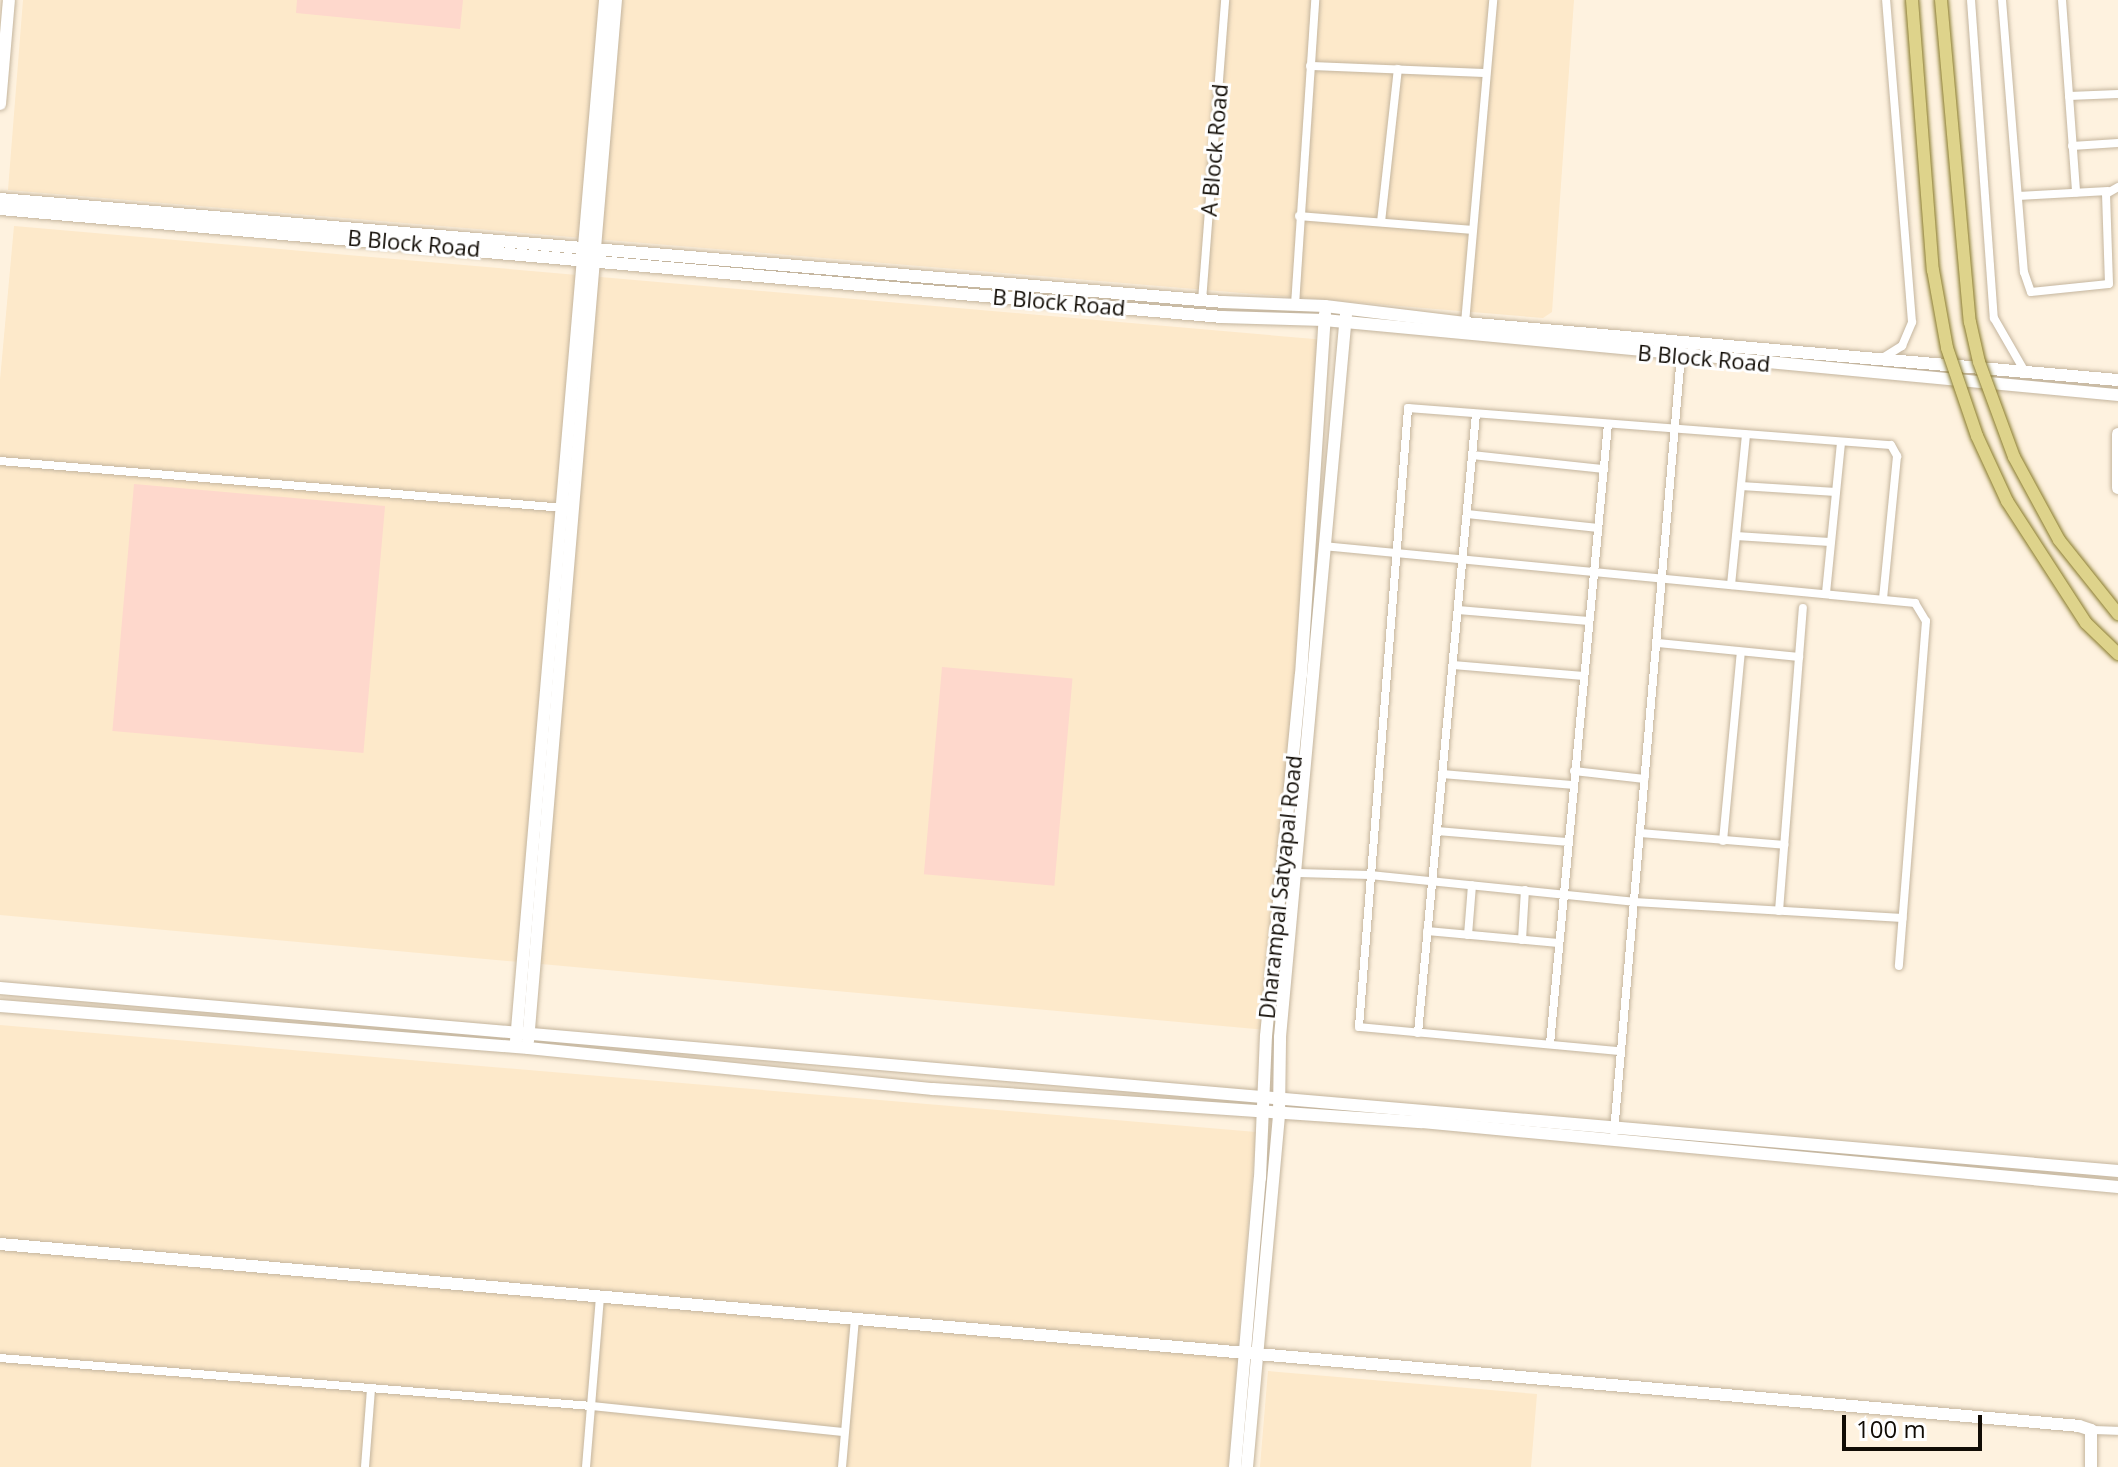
<!DOCTYPE html>
<style>
body{margin:0}
#map{position:relative;width:2118px;height:1467px;overflow:hidden;background:#fef2df;font-family:"Open Sans",sans-serif}
div>[style]{position:absolute}
.built>*{inset:0;background:#fde9ca}
.green>*{inset:0;background:#fed8cc;transform-origin:0 0}
.roads{filter:drop-shadow(0 0 2px #c4b59e) drop-shadow(0 0 2px #c4b59e)}
.street>*{height:8px;margin:-4px;padding:0 4px;transform-origin:4px;border-radius:4px;background:#fff}
.secondary>*{height:12px;margin:-6px;padding:0 6px;transform-origin:6px;border-radius:6px;background:#fff}
.bridges{filter:drop-shadow(0 0 2px #887a2a) drop-shadow(0 0 2px #887a2a)}
.primary-bridge>*{height:12px;margin:-6px;padding:0 6px;transform-origin:6px;border-radius:6px;background:#ded38b}
span{translate:-50% -50%;white-space:nowrap;text-align:center;line-height:1.15;-webkit-text-stroke:6px #fff;paint-order:stroke}
.street-label{font-size:22px;color:#110c05}
.scale{position:absolute;left:1842px;top:1415px;width:140px;height:36px;box-sizing:border-box;border:4px solid #110c05;border-top:0;padding-left:10px;font-size:24px;line-height:28px;white-space:nowrap;color:#110c05;-webkit-text-stroke:6px #fff;paint-order:stroke}
</style>
<div id="map">
<div class="built">
<div style="clip-path:polygon(23px 0,1574px 0,1552px 312px,1543px 318px,8px 190px)"></div>
<div style="clip-path:polygon(14px 226px,1326px 340px,1278px 1031px,0 915px,0 380px)"></div>
<div style="clip-path:polygon(0 1025px,1256px 1132px,1228px 1467px,0 1467px)"></div>
<div style="clip-path:polygon(1268px 1371px,1537px 1394px,1531px 1467px,1260px 1467px)"></div>
</div>
<div class="green">
<div style="clip-path:polygon(297px 0,463px 0,460px 29px,296px 13px)"></div>
<div style="left:134px;top:484px;width:252px;height:248px;rotate:5deg"></div>
<div style="left:942px;top:667px;width:131px;height:208px;rotate:5deg"></div>
</div>
<div class="roads">
<div class="street">
<div style="left:1971px;top:0;width:319px;rotate:85.9deg"></div>
<div style="left:1994px;top:318px;width:62px;rotate:60.1deg"></div>
<div style="left:2002px;top:0;width:273px;rotate:85.4deg"></div>
<div style="left:2024px;top:272px;width:21px;rotate:71deg"></div>
<div style="left:2031px;top:292px;width:78px;rotate:-5.9deg"></div>
<div style="left:2109px;top:284px;width:90px;rotate:-91.9deg"></div>
<div style="left:2106px;top:194px;width:14px;rotate:-30deg"></div>
<div style="left:2062px;top:0;width:193px;rotate:85.8deg"></div>
<div style="left:1310px;top:66px;width:176px;rotate:2.3deg"></div>
<div style="left:2069px;top:96px;width:49px;rotate:-2.3deg"></div>
<div style="left:2072px;top:146px;width:46px;rotate:-3.7deg"></div>
<div style="left:2018px;top:196px;width:90px;rotate:-3.2deg"></div>
<div style="left:1299px;top:216px;width:174px;rotate:4.6deg"></div>
<div style="left:1381px;top:222px;width:154px;rotate:-83.7deg"></div>
<div style="left:1202px;top:301px;width:302px;rotate:-85.6deg"></div>
<div style="left:1295px;top:305px;width:306px;rotate:-86.2deg"></div>
<div style="left:1465px;top:323px;width:324px;rotate:-85deg"></div>
<div style="left:1881px;top:359px;width:25px;rotate:-32deg"></div>
<div style="left:1902px;top:346px;width:26px;rotate:-67deg"></div>
<div style="left:1912px;top:322px;width:323px;rotate:-94.6deg"></div>
<div style="left:1472px;top:455px;width:133px;rotate:6.1deg"></div>
<div style="left:0;top:461px;width:567px;rotate:4.76deg"></div>
<div style="left:1741px;top:486px;width:95px;rotate:3.6deg"></div>
<div style="left:1467px;top:514px;width:132px;rotate:6.1deg"></div>
<div style="left:1736px;top:536px;width:94px;rotate:3.7deg"></div>
<div style="left:1323px;top:546px;width:595px;rotate:5.5deg"></div>
<div style="left:1915px;top:603px;width:21px;rotate:59deg"></div>
<div style="left:1926px;top:621px;width:346px;rotate:94.5deg"></div>
<div style="left:1731px;top:585px;width:151px;rotate:-84.3deg"></div>
<div style="left:1826px;top:593px;width:151px;rotate:-84.3deg"></div>
<div style="left:1458px;top:610px;width:131px;rotate:4.8deg"></div>
<div style="left:1658px;top:643px;width:142px;rotate:5.7deg"></div>
<div style="left:1453px;top:665px;width:131px;rotate:4.8deg"></div>
<div style="left:1574px;top:771px;width:71px;rotate:6.4deg"></div>
<div style="left:1442px;top:774px;width:130px;rotate:4.8deg"></div>
<div style="left:1437px;top:831px;width:130px;rotate:4.8deg"></div>
<div style="left:1640px;top:833px;width:145px;rotate:4.7deg"></div>
<div style="left:1723px;top:841px;width:190px;rotate:-84.6deg"></div>
<div style="left:1298px;top:873px;width:72px;rotate:1.6deg"></div>
<div style="left:1370px;top:875px;width:265px;rotate:5.8deg"></div>
<div style="left:1634px;top:902px;width:269px;rotate:3.4deg"></div>
<div style="left:1779px;top:911px;width:304px;rotate:-85.5deg"></div>
<div style="left:1427px;top:931px;width:132px;rotate:5.2deg"></div>
<div style="left:1468px;top:935px;width:50px;rotate:-85.4deg"></div>
<div style="left:1522px;top:940px;width:50px;rotate:-86.6deg"></div>
<div style="left:1418px;top:1033px;width:622px;rotate:-84.65deg"></div>
<div style="left:1550px;top:1044px;width:623px;rotate:-84.66deg"></div>
<div style="left:1618px;top:1051px;width:260px;rotate:-174.7deg"></div>
<div style="left:1359px;top:1027px;width:621px;rotate:-85.47deg"></div>
<div style="left:1408px;top:408px;width:484px;rotate:4.4deg"></div>
<div style="left:1891px;top:445px;width:13px;rotate:61deg"></div>
<div style="left:1897px;top:456px;width:143px;rotate:95.6deg"></div>
<div style="left:1614px;top:1132px;width:779px;rotate:-85.07deg"></div>
<div style="left:0;top:1358px;width:593px;rotate:4.64deg"></div>
<div style="left:591px;top:1406px;width:254px;rotate:5.9deg"></div>
<div style="left:2091px;top:1430px;width:27px;rotate:2deg"></div>
<div style="left:365px;top:1467px;width:78px;rotate:-85.6deg"></div>
<div style="left:586px;top:1467px;width:170px;rotate:-85.3deg"></div>
<div style="left:842px;top:1467px;width:150px;rotate:-85deg"></div>
</div>
<div class="secondary">
<div style="left:0;top:104px;width:104px;rotate:-85.1deg"></div>
<div style="left:0;top:199px;width:1227px;rotate:4.81deg"></div>
<div style="left:1223px;top:302px;width:102px;rotate:2.2deg"></div>
<div style="left:1325px;top:306px;width:141px;rotate:6.9deg"></div>
<div style="left:1465px;top:323px;width:655px;rotate:4.99deg"></div>
<div style="left:0;top:209px;width:1227px;rotate:5.05deg"></div>
<div style="left:1222px;top:317px;width:102px;rotate:1.7deg"></div>
<div style="left:1324px;top:320px;width:798px;rotate:5.4deg"></div>
<div style="left:2118px;top:434px;width:54px;rotate:90deg"></div>
<div style="left:0;top:988px;width:2126px;rotate:4.94deg"></div>
<div style="left:0;top:1006px;width:530px;rotate:4.55deg"></div>
<div style="left:528px;top:1048px;width:407px;rotate:5.8deg"></div>
<div style="left:933px;top:1089px;width:490px;rotate:3.9deg"></div>
<div style="left:1422px;top:1122px;width:699px;rotate:5.34deg"></div>
<div style="left:516px;top:1041px;width:1045px;rotate:-85.11deg"></div>
<div style="left:528px;top:1041px;width:1045px;rotate:-85.17deg"></div>
<div style="left:0;top:1244px;width:2087px;rotate:5deg"></div>
<div style="left:2079px;top:1426px;width:13px;rotate:18deg"></div>
<div style="left:2091px;top:1430px;width:37px;rotate:90deg"></div>
<div style="left:1235px;top:1467px;width:290px;rotate:-85.1deg"></div>
<div style="left:1260px;top:1178px;width:142px;rotate:-87.6deg"></div>
<div style="left:1266px;top:1036px;width:363px;rotate:-84.5deg"></div>
<div style="left:1301px;top:675px;width:362px;rotate:-86.2deg"></div>
<div style="left:1247px;top:1467px;width:355px;rotate:-84.8deg"></div>
<div style="left:1279px;top:1113px;width:76px;rotate:-89.2deg"></div>
<div style="left:1280px;top:1037px;width:725px;rotate:-84.78deg"></div>
</div>
</div>
<div class="bridges">
<div class="primary-bridge">
<div style="left:1912px;top:0;width:271px;rotate:85.6deg"></div>
<div style="left:1933px;top:270px;width:79px;rotate:79.8deg"></div>
<div style="left:1947px;top:348px;width:93px;rotate:71.2deg"></div>
<div style="left:1977px;top:436px;width:72px;rotate:65.2deg"></div>
<div style="left:2007px;top:501px;width:145px;rotate:57.1deg"></div>
<div style="left:2086px;top:623px;width:45px;rotate:44.1deg"></div>
<div style="left:1941px;top:0;width:323px;rotate:84.9deg"></div>
<div style="left:1970px;top:322px;width:41px;rotate:77.3deg"></div>
<div style="left:1979px;top:362px;width:101px;rotate:69.8deg"></div>
<div style="left:2014px;top:457px;width:94px;rotate:61.5deg"></div>
<div style="left:2059px;top:540px;width:95px;rotate:51.4deg"></div>
</div>
</div>
<div class="street-label">
<span style="left:1214px;top:150px;rotate:-85deg">A Block Road</span>
<span style="left:414px;top:243px;rotate:5deg">B Block Road</span>
<span style="left:1059px;top:302px;rotate:5deg">B Block Road</span>
<span style="left:1704px;top:358px;rotate:5deg">B Block Road</span>
<span style="left:1280px;top:887px;rotate:-84deg">Dharampal Satyapal Road</span>
</div>
<div class="scale">100 m</div>
</div>
